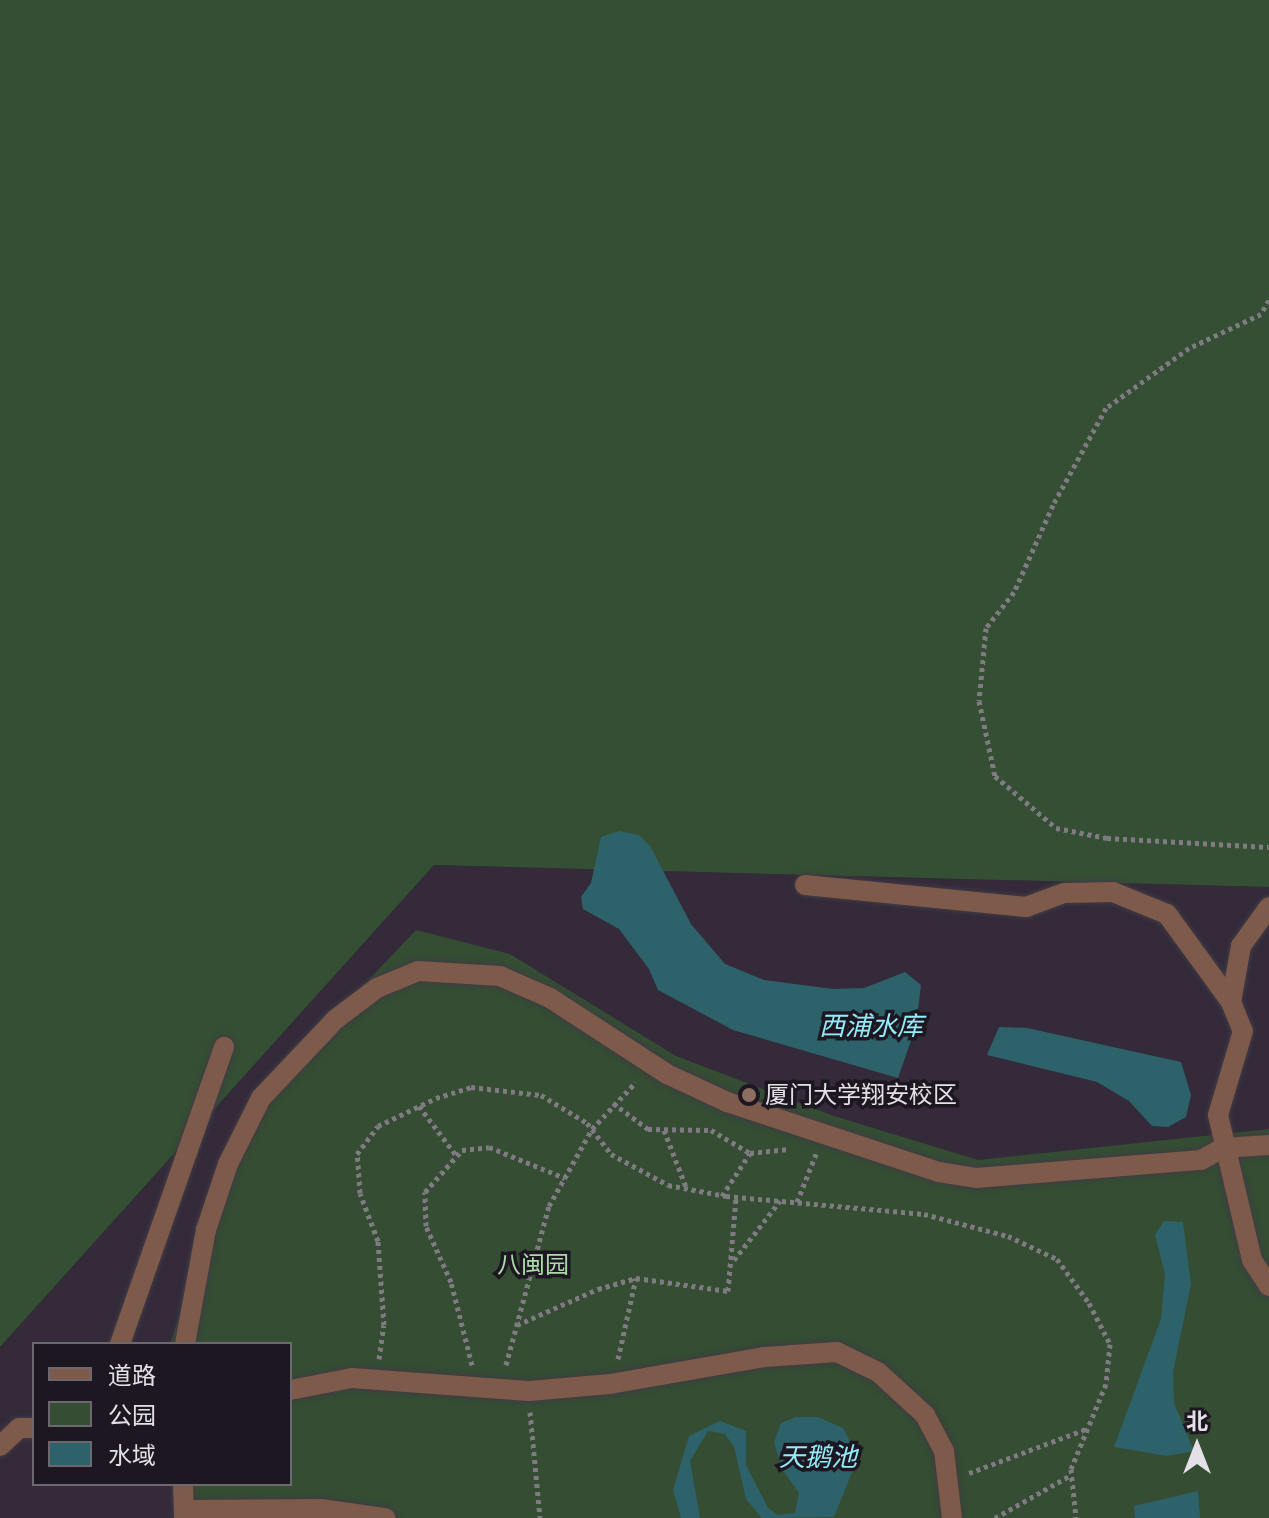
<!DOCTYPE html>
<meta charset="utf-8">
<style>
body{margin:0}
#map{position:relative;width:1269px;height:1518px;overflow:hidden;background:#27202b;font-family:Poppins,"Noto Sans SC",sans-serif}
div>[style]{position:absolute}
.built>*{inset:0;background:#342a3a}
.green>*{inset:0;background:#344d33}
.forest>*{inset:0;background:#344f34}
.water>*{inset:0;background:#2e626a}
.path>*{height:5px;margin-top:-2.5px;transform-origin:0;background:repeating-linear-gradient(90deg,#807a83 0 4px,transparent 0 8px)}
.roads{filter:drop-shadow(0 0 2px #413b45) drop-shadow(0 0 2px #413b45)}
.minor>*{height:20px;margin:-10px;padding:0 10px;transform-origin:10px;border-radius:10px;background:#7d5a4a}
.dots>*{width:22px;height:22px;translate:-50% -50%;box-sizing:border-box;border:4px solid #1d1721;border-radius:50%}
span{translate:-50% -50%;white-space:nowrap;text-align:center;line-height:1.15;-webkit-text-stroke:7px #1d1721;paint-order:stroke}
.poi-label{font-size:24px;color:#e4e0e7}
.left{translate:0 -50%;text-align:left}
.park-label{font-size:24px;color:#a9daa7}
.water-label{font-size:26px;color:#94ecfa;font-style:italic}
.legend{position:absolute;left:32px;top:1342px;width:260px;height:144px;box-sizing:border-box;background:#1d1721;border:2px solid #6d6770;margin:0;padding:10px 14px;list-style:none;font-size:24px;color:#e4e0e7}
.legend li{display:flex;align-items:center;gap:16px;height:40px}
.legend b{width:40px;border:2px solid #6d6770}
.north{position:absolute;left:1157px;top:1406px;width:80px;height:80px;-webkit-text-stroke:6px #1d1721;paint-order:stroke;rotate:0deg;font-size:22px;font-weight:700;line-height:32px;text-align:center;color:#e4e0e7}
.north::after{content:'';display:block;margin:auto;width:28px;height:36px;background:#e4e0e7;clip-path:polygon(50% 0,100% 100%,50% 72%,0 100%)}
</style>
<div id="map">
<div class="built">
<div style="clip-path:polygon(evenodd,434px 865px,1269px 887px,1269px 1518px,0 1518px,0 1347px,434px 865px,34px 1344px,290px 1344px,290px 1484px,34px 1484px,34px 1344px)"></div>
</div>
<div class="green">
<div style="clip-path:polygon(416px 930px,510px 954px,676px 1056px,834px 1116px,978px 1160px,1269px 1129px,1269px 1518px,186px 1518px,183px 1484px,290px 1484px,290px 1344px,170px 1344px,248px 1107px)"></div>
</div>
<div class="forest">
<div style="clip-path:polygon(0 0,1269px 0,1269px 887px,434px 865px,0 1347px)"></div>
</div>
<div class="water">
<div style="clip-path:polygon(619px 831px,639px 835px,650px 846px,691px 924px,725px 964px,764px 980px,833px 989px,864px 988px,905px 972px,921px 985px,916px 1026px,898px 1078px,733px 1030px,658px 990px,649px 969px,619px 929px,583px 909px,581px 897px,591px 883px,601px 837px)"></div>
<div style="clip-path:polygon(999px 1027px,1027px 1028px,1181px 1062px,1191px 1095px,1186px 1117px,1168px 1127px,1152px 1126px,1129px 1101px,1097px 1082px,987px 1055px)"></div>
<div style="clip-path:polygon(1164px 1221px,1183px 1222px,1191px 1284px,1173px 1372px,1174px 1403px,1194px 1451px,1167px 1456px,1114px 1447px,1161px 1319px,1165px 1274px,1155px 1235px)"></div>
<div style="clip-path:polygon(796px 1417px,818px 1417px,843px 1428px,853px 1447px,853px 1470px,834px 1517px,762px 1518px,746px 1499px,734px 1447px,725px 1434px,708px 1431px,690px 1461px,700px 1518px,681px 1518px,673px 1490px,689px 1436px,720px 1421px,746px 1431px,746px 1465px,768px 1508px,778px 1515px,795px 1513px,799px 1493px,782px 1469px,774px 1442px,781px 1423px)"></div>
<div style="clip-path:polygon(1198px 1491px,1200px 1518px,1135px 1518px,1134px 1506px)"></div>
</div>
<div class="path">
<div style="left:1269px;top:300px;width:16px;rotate:120deg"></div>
<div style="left:1261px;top:314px;width:80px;rotate:154.7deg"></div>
<div style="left:1189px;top:348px;width:102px;rotate:144.1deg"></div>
<div style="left:1106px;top:408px;width:111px;rotate:118.7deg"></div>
<div style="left:1053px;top:505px;width:95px;rotate:114.1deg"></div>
<div style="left:1014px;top:592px;width:46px;rotate:127.9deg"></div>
<div style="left:986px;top:628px;width:73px;rotate:95.5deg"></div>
<div style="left:979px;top:701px;width:77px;rotate:78deg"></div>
<div style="left:995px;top:776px;width:80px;rotate:40.4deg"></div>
<div style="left:1056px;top:828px;width:52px;rotate:11.1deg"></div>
<div style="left:1107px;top:838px;width:162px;rotate:3.2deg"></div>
<div style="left:613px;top:1103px;width:44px;rotate:36.6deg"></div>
<div style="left:648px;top:1129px;width:63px;rotate:0.9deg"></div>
<div style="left:711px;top:1130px;width:45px;rotate:30.5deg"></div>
<div style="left:750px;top:1153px;width:39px;rotate:-6deg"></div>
<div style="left:419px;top:1106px;width:61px;rotate:52.9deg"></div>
<div style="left:664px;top:1130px;width:61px;rotate:68.9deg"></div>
<div style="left:722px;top:1196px;width:51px;rotate:-56.9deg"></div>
<div style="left:797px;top:1202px;width:52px;rotate:-68.4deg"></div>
<div style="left:734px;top:1260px;width:75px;rotate:-52.1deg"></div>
<div style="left:517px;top:1325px;width:89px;rotate:-24deg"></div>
<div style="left:598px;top:1289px;width:40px;rotate:-16deg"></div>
<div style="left:636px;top:1278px;width:93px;rotate:8deg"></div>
<div style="left:728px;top:1291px;width:94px;rotate:-85.1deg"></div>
<div style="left:379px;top:1359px;width:34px;rotate:-82deg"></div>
<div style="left:384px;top:1325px;width:84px;rotate:-94.1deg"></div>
<div style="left:378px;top:1241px;width:51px;rotate:-110.6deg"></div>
<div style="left:360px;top:1193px;width:39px;rotate:-94deg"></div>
<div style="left:357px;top:1154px;width:35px;rotate:-53deg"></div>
<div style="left:378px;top:1126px;width:64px;rotate:-25.8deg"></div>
<div style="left:436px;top:1098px;width:37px;rotate:-17deg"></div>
<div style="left:471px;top:1087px;width:70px;rotate:6.5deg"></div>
<div style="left:541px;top:1095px;width:54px;rotate:31.3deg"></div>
<div style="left:587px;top:1123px;width:39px;rotate:52deg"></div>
<div style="left:611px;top:1154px;width:65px;rotate:28.5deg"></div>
<div style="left:668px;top:1185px;width:59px;rotate:10.7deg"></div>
<div style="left:726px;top:1196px;width:199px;rotate:5.2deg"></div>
<div style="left:924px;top:1214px;width:87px;rotate:14.7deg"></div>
<div style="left:1008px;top:1236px;width:54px;rotate:25.1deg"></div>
<div style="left:1057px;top:1259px;width:54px;rotate:54deg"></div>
<div style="left:1089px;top:1303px;width:46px;rotate:62.9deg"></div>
<div style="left:1110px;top:1344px;width:40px;rotate:95.7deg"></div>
<div style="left:1106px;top:1384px;width:92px;rotate:112.4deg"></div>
<div style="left:1071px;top:1469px;width:49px;rotate:84.2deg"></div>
<div style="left:618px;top:1359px;width:83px;rotate:-77.5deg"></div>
<div style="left:472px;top:1365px;width:86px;rotate:-104.2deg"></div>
<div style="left:451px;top:1282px;width:61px;rotate:-114.1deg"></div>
<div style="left:426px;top:1226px;width:34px;rotate:-92deg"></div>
<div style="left:425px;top:1192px;width:56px;rotate:-48.6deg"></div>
<div style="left:462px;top:1150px;width:27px;rotate:-6deg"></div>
<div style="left:489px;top:1147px;width:82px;rotate:22.2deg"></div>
<div style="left:506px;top:1365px;width:165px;rotate:-74.9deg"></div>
<div style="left:549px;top:1206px;width:88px;rotate:-60.8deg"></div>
<div style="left:592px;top:1129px;width:64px;rotate:-46.9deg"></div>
<div style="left:530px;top:1412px;width:106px;rotate:84.6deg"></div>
<div style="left:969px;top:1473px;width:125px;rotate:-20.6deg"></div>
<div style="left:995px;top:1518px;width:87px;rotate:-29.5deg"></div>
</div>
<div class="roads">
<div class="minor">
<div style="left:805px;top:885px;width:222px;rotate:5.7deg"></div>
<div style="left:1026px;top:907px;width:40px;rotate:-20.2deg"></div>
<div style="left:1064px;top:893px;width:49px;rotate:-1.2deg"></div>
<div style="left:1113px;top:892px;width:58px;rotate:22.2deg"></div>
<div style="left:1167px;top:914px;width:109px;rotate:54deg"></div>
<div style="left:1269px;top:907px;width:48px;rotate:125.7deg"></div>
<div style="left:1241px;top:946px;width:57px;rotate:100.1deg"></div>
<div style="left:1231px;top:1002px;width:31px;rotate:68deg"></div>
<div style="left:1243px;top:1031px;width:88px;rotate:106.6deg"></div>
<div style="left:1218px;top:1115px;width:149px;rotate:76.8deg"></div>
<div style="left:1252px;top:1260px;width:31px;rotate:57deg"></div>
<div style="left:120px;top:1344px;width:315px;rotate:-70.7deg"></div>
<div style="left:185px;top:1344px;width:116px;rotate:-79.6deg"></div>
<div style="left:206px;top:1230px;width:70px;rotate:-71.6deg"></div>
<div style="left:228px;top:1164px;width:74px;rotate:-63.4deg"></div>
<div style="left:261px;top:1098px;width:109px;rotate:-46.5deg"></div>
<div style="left:336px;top:1019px;width:51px;rotate:-37.1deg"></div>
<div style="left:377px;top:988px;width:44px;rotate:-22.5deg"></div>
<div style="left:418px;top:971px;width:82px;rotate:3.5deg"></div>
<div style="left:500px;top:976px;width:55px;rotate:23.7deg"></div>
<div style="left:550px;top:998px;width:140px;rotate:33deg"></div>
<div style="left:667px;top:1074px;width:66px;rotate:25deg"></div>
<div style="left:727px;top:1102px;width:223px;rotate:18.3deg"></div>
<div style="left:939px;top:1172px;width:37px;rotate:9deg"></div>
<div style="left:976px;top:1178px;width:226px;rotate:-4.6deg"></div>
<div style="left:1201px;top:1160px;width:25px;rotate:-29deg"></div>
<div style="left:1223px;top:1148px;width:46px;rotate:-3.7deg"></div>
<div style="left:290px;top:1390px;width:63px;rotate:-11deg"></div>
<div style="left:352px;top:1378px;width:177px;rotate:4.2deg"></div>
<div style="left:529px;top:1391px;width:81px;rotate:-4.9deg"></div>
<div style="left:610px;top:1384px;width:156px;rotate:-9.9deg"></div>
<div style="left:764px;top:1357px;width:73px;rotate:-3.9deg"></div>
<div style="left:837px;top:1352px;width:46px;rotate:26deg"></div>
<div style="left:878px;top:1372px;width:64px;rotate:42.5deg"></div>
<div style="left:925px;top:1415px;width:41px;rotate:62.2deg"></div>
<div style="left:944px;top:1451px;width:67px;rotate:83.2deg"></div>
<div style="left:0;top:1446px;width:26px;rotate:-43deg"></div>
<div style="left:19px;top:1428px;width:15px"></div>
<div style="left:183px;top:1484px;width:34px;rotate:88deg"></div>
<div style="left:184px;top:1510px;width:137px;rotate:-0.4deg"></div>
<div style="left:321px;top:1509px;width:65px;rotate:8deg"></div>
</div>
</div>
<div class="dots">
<div style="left:749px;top:1095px;background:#8d6e63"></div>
</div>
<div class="poi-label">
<span class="left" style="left:765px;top:1095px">厦门大学翔安校区</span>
</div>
<div class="park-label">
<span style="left:533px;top:1265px">八闽园</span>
</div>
<div class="water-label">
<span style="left:871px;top:1027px">西浦水库</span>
<span style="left:818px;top:1458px">天鹅池</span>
</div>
<ul class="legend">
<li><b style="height:10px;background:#7d5a4a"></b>道路</li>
<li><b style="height:22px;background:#344d33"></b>公园</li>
<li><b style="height:22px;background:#2e626a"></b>水域</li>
</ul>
<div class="north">北</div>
</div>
